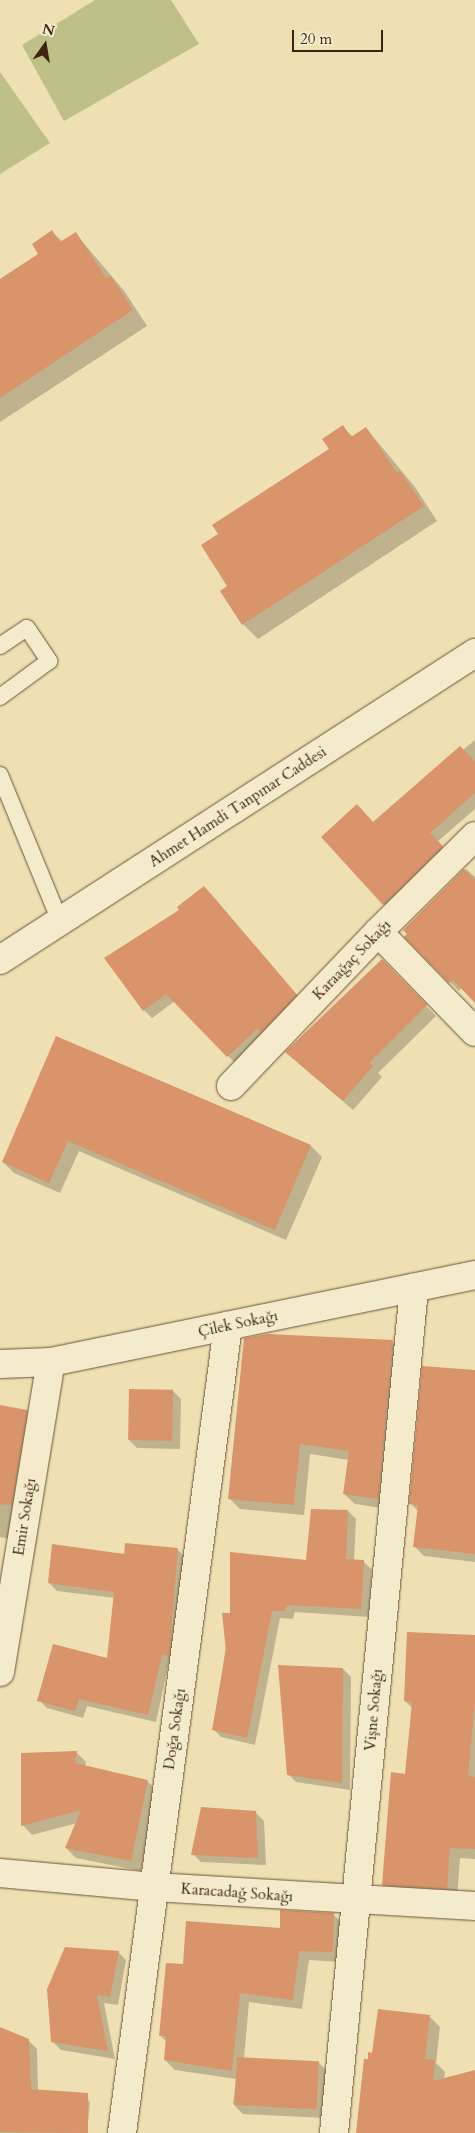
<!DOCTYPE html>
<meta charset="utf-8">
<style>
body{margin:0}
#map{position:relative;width:475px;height:2133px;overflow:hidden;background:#eee0b2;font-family:Cardo,serif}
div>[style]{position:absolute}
.green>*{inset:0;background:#bfc088}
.shadow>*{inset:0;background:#0003}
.building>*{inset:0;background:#d99469;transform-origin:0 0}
.roads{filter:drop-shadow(0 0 1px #6c523b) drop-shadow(0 0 1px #6c523b)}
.lane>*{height:16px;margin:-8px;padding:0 8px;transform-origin:8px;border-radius:8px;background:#f4ebcd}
.street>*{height:28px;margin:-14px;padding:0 14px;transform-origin:14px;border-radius:14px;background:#f4ebcd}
.secondary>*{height:28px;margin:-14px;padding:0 14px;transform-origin:14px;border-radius:14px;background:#f4ebcd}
span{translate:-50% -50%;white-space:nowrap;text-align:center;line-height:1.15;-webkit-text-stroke:4px #f4ebcd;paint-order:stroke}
.street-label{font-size:15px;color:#402213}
.north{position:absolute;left:20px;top:20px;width:50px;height:50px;-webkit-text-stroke:4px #f4ebcd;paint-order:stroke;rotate:13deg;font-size:14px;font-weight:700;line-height:20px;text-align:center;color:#402213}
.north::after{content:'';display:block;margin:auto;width:18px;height:22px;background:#402213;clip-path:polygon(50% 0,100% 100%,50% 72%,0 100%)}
.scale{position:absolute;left:292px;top:30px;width:91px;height:22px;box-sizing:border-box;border:2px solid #402213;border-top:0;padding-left:6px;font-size:15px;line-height:18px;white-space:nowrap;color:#402213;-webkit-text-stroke:4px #f4ebcd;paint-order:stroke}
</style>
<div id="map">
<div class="green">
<div style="clip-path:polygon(95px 0,171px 0,199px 44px,64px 121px,22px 45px)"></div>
<div style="clip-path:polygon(0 72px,50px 143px,0 174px)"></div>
</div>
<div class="shadow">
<div style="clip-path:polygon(52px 232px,63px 242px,76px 234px,125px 292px,147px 326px,0 422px,0 281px,40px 254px)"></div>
<div style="clip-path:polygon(343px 427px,353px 437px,366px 428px,415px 487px,437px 521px,258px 639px,243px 624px,229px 586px,220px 534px,330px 450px)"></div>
<div style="clip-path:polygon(475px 740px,475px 809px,437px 842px,450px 855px,393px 913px,323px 837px,374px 824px)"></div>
<div style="clip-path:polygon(466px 869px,475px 877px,475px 999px,462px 987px,459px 991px,406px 937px,409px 934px,404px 930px)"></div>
<div style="clip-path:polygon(212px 895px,304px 1003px,236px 1064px,175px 1001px,152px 1018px,144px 1010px)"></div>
<div style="clip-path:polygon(382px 961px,436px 1016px,378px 1073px,382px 1077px,353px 1110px,297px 1062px)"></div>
<div style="clip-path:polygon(57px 1037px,311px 1146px,322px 1157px,286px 1240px,79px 1151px,60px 1193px,14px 1173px,3px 1162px)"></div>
<div style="clip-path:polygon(393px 1342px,403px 1352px,388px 1509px,355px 1504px,344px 1494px,349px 1460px,310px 1454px,304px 1515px,240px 1509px,229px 1498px)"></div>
<div style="clip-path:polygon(475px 1371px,475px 1562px,424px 1556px,414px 1546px,418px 1511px,411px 1504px)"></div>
<div style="clip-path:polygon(173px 1391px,181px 1399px,180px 1449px,137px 1448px,129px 1440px)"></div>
<div style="clip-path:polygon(0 1406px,27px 1411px,35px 1419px,16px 1540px,0 1537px)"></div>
<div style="clip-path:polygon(348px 1511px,356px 1519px,354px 1561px,363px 1561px,372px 1570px,369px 1617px,295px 1612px,293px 1619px,280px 1618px,255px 1745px,221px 1737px,213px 1729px,231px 1614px,307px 1562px)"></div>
<div style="clip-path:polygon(177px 1549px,186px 1558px,177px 1663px,169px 1662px,156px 1722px,87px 1706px,83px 1718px,47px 1708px,39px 1700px,108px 1660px,115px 1598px,57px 1591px,49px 1583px,126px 1556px)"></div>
<div style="clip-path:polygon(475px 1636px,475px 1859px,460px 1858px,457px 1899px,394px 1895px,383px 1884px,406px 1775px,413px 1709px,405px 1701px)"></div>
<div style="clip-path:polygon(343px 1669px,351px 1677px,350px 1790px,296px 1782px,288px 1774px)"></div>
<div style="clip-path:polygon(76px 1752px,86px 1762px,85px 1767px,147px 1781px,157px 1791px,141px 1871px,76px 1858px,66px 1848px,77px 1823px,32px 1835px,23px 1825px)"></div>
<div style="clip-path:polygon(255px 1812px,264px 1821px,266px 1865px,201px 1862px,193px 1854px)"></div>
<div style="clip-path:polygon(334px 1915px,344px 1925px,342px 1962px,309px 1960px,302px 2009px,249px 2002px,244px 2059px,318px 2062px,328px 2072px,326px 2118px,243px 2114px,233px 2104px,236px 2079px,175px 2070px,165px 2060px,167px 2042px,160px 2035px,184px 1966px,281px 1929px)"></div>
<div style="clip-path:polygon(118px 1952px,126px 1960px,118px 2005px,104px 2003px,115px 2059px,61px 2050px,53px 2042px)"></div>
<div style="clip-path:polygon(429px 2016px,440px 2027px,436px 2063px,445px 2072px,444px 2079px,475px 2072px,475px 2133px,357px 2133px,369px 2060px)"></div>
<div style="clip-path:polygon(0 2028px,28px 2040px,37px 2049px,38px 2091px,82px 2094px,90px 2102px,87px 2133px,0 2133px)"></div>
</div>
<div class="building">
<div style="clip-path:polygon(52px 230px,60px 242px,76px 232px,106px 278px,111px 276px,133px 310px,0 398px,0 279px,38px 254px,32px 244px)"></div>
<div style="clip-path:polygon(343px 425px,351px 437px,366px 427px,397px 473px,400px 471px,424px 506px,242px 625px,220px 591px,227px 586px,201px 545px,218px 534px,212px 525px,329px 449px,322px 439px)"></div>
<div style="clip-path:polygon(460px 746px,475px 761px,475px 793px,430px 833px,443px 846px,383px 905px,321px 837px,357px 804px,373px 822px)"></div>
<div style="clip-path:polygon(464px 869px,475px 880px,475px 1003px,453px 980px,449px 983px,404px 937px,407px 934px,403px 930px)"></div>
<div style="clip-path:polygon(204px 886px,297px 995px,261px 1032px,257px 1029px,227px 1057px,166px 994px,143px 1011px,104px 958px,179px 910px,177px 907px)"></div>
<div style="clip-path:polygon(382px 959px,427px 1005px,369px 1063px,373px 1066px,343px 1101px,285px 1052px)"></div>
<div style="clip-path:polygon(56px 1036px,311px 1145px,275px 1230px,68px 1141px,49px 1183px,2px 1162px)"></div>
<div style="clip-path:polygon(268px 1334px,393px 1340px,378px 1499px,343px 1494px,349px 1451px,300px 1444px,294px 1505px,228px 1499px,244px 1338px)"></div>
<div style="clip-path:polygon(422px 1366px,475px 1370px,475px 1554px,413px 1547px,418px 1505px,409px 1504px)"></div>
<div style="left:129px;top:1389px;width:44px;height:51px;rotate:1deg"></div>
<div style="clip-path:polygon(0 1405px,27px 1410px,12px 1505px,0 1504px)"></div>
<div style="clip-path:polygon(311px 1509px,348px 1510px,346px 1559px,364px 1560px,361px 1609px,287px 1605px,285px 1611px,272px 1611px,247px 1738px,212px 1730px,226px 1651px,222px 1613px,230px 1613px,230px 1552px,306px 1560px)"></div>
<div style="clip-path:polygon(125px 1543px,178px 1548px,169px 1656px,162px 1655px,148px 1715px,79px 1699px,75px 1711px,37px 1701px,53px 1644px,107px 1658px,114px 1592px,48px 1583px,52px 1544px,124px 1554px)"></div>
<div style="clip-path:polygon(407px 1632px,475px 1635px,475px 1701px,468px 1776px,475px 1777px,475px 1849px,450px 1848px,447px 1889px,382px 1885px,391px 1772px,405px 1774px,412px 1702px,404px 1701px)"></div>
<div style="clip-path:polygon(278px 1665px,343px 1668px,342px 1783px,287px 1775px)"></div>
<div style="clip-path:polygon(77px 1751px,75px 1763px,148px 1780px,131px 1861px,65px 1848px,81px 1810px,21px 1826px,21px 1753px)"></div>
<div style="clip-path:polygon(201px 1807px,256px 1811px,258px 1858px,191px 1855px)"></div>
<div style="clip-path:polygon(280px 1910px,334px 1913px,333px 1952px,299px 1951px,293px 2000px,240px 1993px,232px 2071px,164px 2060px,166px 2036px,159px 2036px,166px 1963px,183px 1964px,186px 1921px,280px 1928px)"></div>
<div style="clip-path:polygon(65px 1947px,119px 1951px,110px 1997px,97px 1995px,108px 2051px,51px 2042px,47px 1989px)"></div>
<div style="clip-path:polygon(378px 2009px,430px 2015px,425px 2059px,435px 2060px,433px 2081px,475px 2070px,475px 2133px,356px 2133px,364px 2059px,368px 2059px,368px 2052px,372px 2053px)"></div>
<div style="clip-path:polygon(0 2027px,29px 2039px,31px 2089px,88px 2093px,88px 2133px,0 2132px)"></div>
<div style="left:237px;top:2057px;width:82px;height:48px;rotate:3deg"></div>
</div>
<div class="roads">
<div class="lane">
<div style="left:0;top:646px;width:32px;rotate:-34deg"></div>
<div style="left:27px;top:628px;width:40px;rotate:56deg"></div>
<div style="left:49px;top:661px;width:61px;rotate:143.7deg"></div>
<div style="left:0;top:775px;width:158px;rotate:67.7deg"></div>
</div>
<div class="street">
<div style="left:378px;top:932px;width:139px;rotate:45.9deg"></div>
<div style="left:231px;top:1086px;width:213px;rotate:-46.3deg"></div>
<div style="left:378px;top:932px;width:136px;rotate:-44.7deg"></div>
<div style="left:0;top:1364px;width:51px;rotate:-2.2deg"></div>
<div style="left:51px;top:1362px;width:433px;rotate:-11.6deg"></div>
<div style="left:0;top:1672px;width:314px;rotate:-80.7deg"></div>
<div style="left:0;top:1873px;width:155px;rotate:5.2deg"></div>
<div style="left:154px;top:1887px;width:322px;rotate:3.4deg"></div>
<div style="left:122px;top:2133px;width:814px;rotate:-82.52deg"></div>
<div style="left:334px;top:2133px;width:849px;rotate:-84.59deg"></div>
</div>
<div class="secondary">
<div style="left:0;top:960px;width:566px;rotate:-32.88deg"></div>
</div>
</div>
<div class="street-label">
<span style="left:238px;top:807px;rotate:-33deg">Ahmet Hamdi Tanpınar Caddesi</span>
<span style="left:352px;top:960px;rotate:-46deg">Karaağaç Sokağı</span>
<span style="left:238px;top:1324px;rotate:-12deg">Çilek Sokağı</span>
<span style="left:25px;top:1517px;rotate:-81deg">Emir Sokağı</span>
<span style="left:374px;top:1710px;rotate:-85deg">Vişne Sokağı</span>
<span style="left:175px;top:1729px;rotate:-82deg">Doğa Sokağı</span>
<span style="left:237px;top:1893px;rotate:4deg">Karacadağ Sokağı</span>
</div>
<div class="north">N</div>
<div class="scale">20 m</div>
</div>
